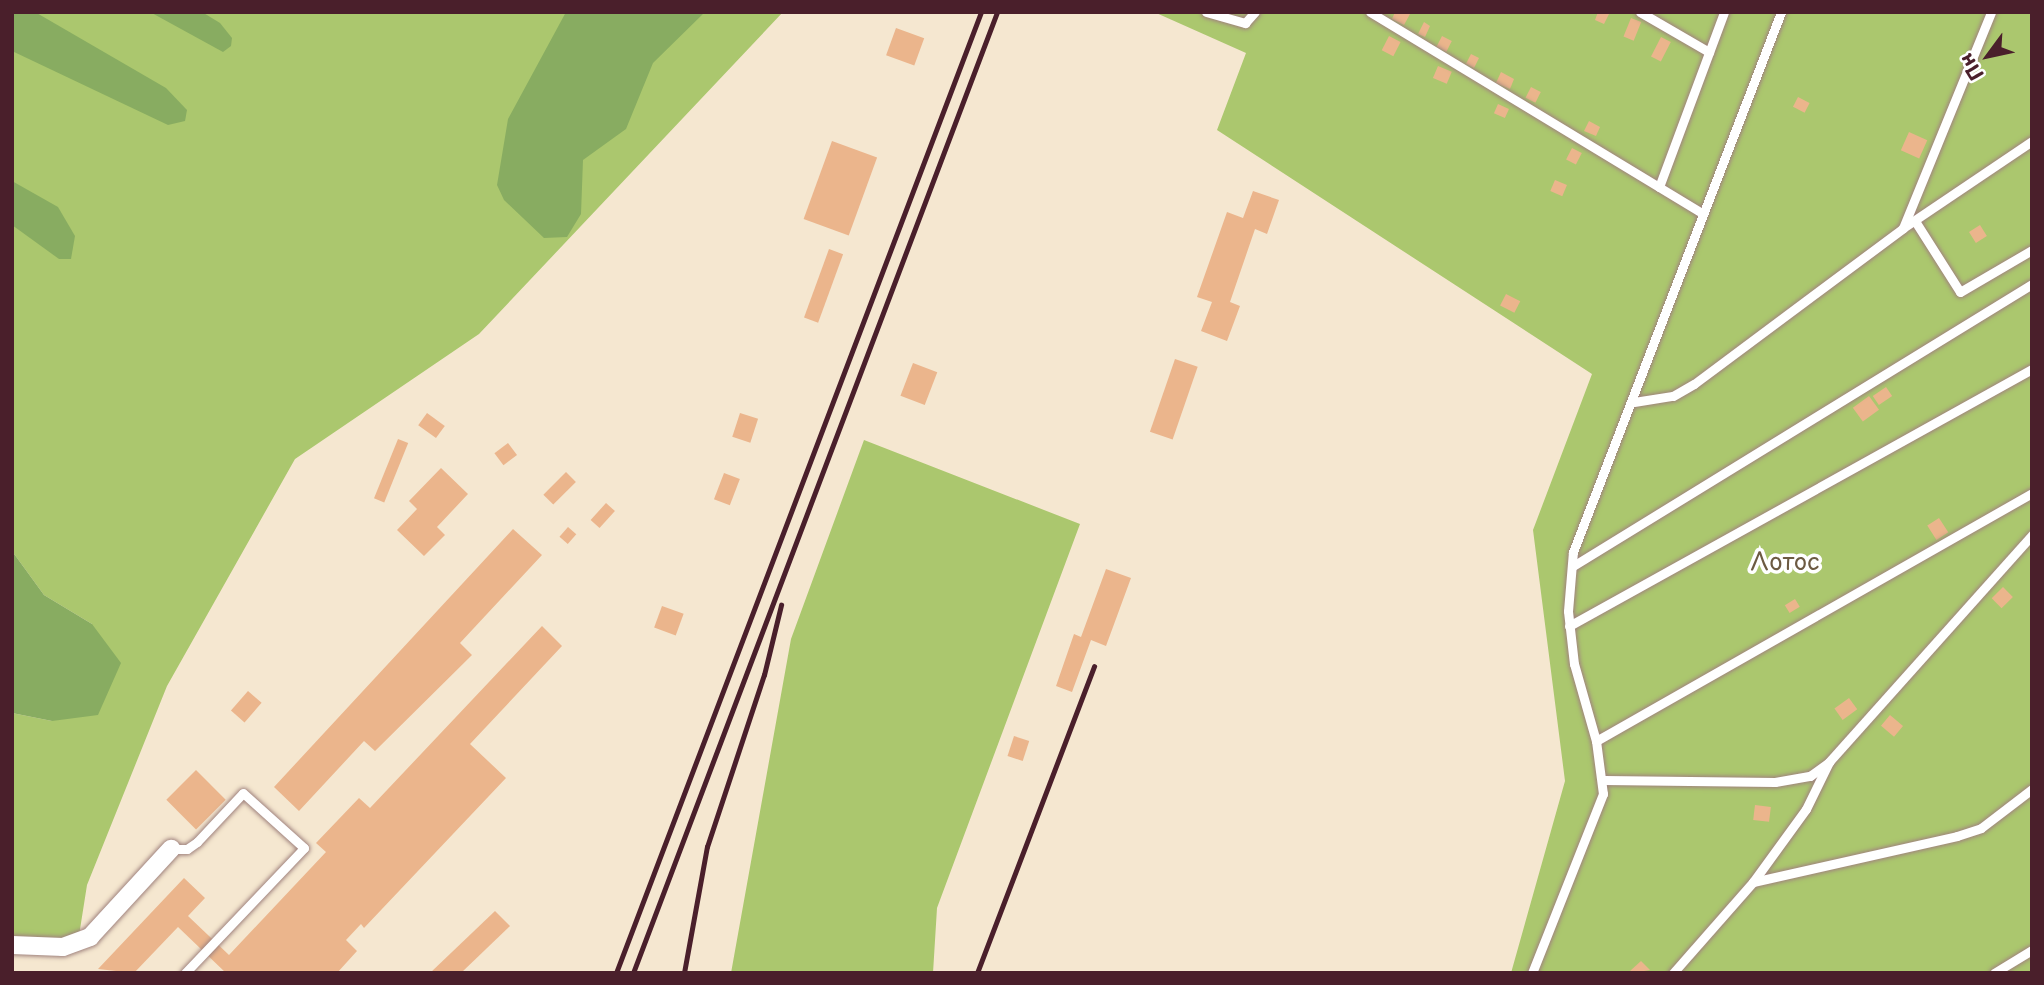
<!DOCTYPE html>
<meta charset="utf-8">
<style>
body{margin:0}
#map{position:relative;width:2044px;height:985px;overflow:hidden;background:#f5e7d0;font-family:"Playpen Sans",sans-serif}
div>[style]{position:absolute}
.green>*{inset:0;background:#abc76e}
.forest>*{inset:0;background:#88ac61}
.building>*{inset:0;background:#ebb58c;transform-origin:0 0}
.roads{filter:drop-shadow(0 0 2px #a0837e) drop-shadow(0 0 2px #a0837e)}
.service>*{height:9px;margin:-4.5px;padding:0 4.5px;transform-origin:4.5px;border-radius:4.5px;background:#fff}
.minor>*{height:18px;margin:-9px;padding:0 9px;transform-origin:9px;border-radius:9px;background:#fff}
.rail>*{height:4.5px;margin:-2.25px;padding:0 2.25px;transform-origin:2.25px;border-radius:2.25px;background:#4a1f2b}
span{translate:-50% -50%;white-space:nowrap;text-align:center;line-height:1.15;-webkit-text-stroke:7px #fff;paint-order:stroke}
.park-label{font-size:24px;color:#6c5a42}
.frame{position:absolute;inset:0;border:14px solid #4a1f2b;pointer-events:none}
.north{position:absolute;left:1953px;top:21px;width:70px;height:70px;-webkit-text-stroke:5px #fff;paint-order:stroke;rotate:237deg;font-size:19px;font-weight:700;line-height:28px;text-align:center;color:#4a1f2b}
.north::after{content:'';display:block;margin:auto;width:24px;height:32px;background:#4a1f2b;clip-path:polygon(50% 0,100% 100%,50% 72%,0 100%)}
</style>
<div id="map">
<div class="green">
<div style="clip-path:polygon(12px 12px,783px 12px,479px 334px,295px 459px,167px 686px,87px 885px,78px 942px,12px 945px,12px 713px,52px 721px,92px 624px,44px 595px,12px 551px)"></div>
<div style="clip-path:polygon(1154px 12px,2032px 12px,2032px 973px,1511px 973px,1565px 781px,1533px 530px,1592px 374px,1217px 130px,1246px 53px)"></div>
<div style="clip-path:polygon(864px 440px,1080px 524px,937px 908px,933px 973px,731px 973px,791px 639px)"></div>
</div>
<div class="forest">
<div style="clip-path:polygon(12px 12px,35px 12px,166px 88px,187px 110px,185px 121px,168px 125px,12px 51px)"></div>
<div style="clip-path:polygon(150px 12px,202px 12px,220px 23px,232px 38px,231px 46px,223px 52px)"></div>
<div style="clip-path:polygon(566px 12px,705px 12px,653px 63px,626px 129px,583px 160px,581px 214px,567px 237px,544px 238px,504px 200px,497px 185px,508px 119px)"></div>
<div style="clip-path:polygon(12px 181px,58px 207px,75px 236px,71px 259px,59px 259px,12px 225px)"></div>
<div style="clip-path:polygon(12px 551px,44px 595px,92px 624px,121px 663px,98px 715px,52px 721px,12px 713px)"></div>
</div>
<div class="building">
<div style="clip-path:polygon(1395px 12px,1410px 14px,1404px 25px,1392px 19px)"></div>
<div style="clip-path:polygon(1598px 12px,1610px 12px,1604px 24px,1595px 20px)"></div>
<div style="left:1631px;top:18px;width:11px;height:20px;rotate:22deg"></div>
<div style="clip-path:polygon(1424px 22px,1430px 26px,1425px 37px,1418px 34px)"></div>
<div style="left:896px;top:28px;width:30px;height:29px;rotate:20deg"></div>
<div style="left:1389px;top:36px;width:13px;height:16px;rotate:27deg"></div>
<div style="left:1442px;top:36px;width:11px;height:12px;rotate:27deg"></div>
<div style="left:1661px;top:37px;width:11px;height:22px;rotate:27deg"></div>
<div style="left:1471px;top:54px;width:9px;height:11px;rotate:27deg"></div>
<div style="left:1438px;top:66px;width:15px;height:13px;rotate:23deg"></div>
<div style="clip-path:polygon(1501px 72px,1514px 79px,1510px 89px,1496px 83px)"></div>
<div style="left:1531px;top:87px;width:11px;height:12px;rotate:27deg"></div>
<div style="left:1798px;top:97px;width:13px;height:11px;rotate:27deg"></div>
<div style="left:1498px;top:104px;width:12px;height:10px;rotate:24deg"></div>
<div style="clip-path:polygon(1589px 121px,1600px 127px,1596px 136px,1584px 131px)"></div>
<div style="left:1909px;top:132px;width:20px;height:20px;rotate:24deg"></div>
<div style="left:832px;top:141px;width:48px;height:83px;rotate:20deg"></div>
<div style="left:1572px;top:148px;width:11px;height:13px;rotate:27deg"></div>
<div style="left:1555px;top:180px;width:13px;height:12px;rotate:23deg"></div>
<div style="clip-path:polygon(1253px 191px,1279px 200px,1267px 234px,1255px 229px,1230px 302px,1240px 306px,1227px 341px,1201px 331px,1212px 302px,1197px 297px,1227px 212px,1243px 218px)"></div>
<div style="left:1980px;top:225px;width:13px;height:13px;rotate:58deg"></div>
<div style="left:829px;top:249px;width:15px;height:73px;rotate:20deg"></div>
<div style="left:1506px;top:294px;width:16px;height:13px;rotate:27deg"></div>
<div style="left:1175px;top:359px;width:24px;height:77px;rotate:19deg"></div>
<div style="left:913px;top:363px;width:26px;height:35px;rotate:21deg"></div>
<div style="left:1886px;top:387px;width:11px;height:16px;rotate:56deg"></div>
<div style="left:1869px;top:396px;width:17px;height:20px;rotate:54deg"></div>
<div style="left:427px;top:413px;width:22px;height:15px;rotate:36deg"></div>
<div style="left:740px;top:413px;width:19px;height:25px;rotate:18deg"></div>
<div style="left:398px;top:439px;width:11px;height:64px;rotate:22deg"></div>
<div style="left:508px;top:443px;width:15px;height:17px;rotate:53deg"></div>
<div style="clip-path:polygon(441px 468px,468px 494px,437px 527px,445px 535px,424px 556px,397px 530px,417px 509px,409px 501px)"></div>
<div style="left:566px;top:472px;width:14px;height:32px;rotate:45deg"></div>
<div style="left:724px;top:473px;width:17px;height:28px;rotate:21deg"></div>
<div style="left:606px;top:503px;width:12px;height:23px;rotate:42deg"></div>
<div style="left:1939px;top:518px;width:17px;height:14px;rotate:57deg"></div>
<div style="left:568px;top:527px;width:11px;height:13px;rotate:41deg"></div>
<div style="clip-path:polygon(513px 529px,542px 555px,460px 643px,472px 655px,375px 751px,364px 741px,299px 811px,274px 787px)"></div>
<div style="clip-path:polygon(1106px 569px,1131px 578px,1106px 646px,1091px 640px,1072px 692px,1056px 686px,1074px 634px,1081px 637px)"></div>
<div style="left:2003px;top:587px;width:14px;height:16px;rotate:45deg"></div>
<div style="left:1795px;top:599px;width:9px;height:12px;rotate:58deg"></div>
<div style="left:662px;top:606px;width:23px;height:23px;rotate:20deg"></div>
<div style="clip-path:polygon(542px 626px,562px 646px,470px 744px,506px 778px,364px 928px,361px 924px,346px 940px,357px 951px,337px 973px,226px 973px,178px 927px,134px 973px,98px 969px,184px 878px,205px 898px,188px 916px,229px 955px,326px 852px,316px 843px,359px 798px,370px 808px)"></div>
<div style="left:248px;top:691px;width:18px;height:26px;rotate:41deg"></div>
<div style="left:1849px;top:698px;width:14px;height:18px;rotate:54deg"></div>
<div style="left:1890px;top:715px;width:17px;height:14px;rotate:40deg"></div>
<div style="left:1014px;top:736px;width:16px;height:21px;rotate:18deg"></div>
<div style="left:196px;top:770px;width:42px;height:42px;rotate:45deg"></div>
<div style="left:1755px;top:805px;width:16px;height:15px;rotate:7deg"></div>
<div style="clip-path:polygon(495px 911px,510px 926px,461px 973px,430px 973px)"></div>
<div style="clip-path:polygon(1641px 961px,1650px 970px,1632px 973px,1630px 971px)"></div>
</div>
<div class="roads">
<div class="service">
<div style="left:1206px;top:12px;width:41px;rotate:15.8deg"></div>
<div style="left:1245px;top:23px;width:15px;rotate:-48deg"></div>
<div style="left:1370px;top:12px;width:389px;rotate:31.2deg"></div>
<div style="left:1640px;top:12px;width:80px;rotate:30.1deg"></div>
<div style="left:1659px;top:187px;width:187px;rotate:-69.6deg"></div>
<div style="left:1915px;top:221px;width:84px;rotate:57.6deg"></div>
<div style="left:1960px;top:292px;width:83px;rotate:-30.3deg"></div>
<div style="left:1903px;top:228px;width:233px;rotate:-67.8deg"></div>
<div style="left:1634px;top:402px;width:39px;rotate:-9deg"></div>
<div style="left:1673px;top:396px;width:24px;rotate:-30deg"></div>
<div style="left:1694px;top:384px;width:261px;rotate:-36.7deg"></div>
<div style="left:1903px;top:228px;width:156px;rotate:-34deg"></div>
<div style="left:1573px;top:566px;width:539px;rotate:-31.57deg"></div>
<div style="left:1569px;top:626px;width:530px;rotate:-29.03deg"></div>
<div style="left:1596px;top:741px;width:502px;rotate:-29.63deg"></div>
<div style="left:1604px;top:780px;width:171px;rotate:0.7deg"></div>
<div style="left:1775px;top:782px;width:36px;rotate:-10deg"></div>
<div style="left:1810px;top:776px;width:24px;rotate:-36deg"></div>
<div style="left:1829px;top:762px;width:305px;rotate:-48.2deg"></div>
<div style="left:171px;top:849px;width:16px"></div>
<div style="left:187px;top:849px;width:12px;rotate:-35deg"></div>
<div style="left:197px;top:842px;width:67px;rotate:-46.8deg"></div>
<div style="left:243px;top:793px;width:82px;rotate:42deg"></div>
<div style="left:304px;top:848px;width:173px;rotate:133.6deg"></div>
<div style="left:1753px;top:882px;width:209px;rotate:-12.7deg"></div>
<div style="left:1957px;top:836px;width:25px;rotate:-18deg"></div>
<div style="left:1981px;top:828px;width:64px;rotate:-37.4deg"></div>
<div style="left:1532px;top:973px;width:193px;rotate:-68.4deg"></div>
<div style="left:1603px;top:794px;width:53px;rotate:-97.5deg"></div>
<div style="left:1596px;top:741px;width:80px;rotate:-105.9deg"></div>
<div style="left:1574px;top:664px;width:53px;rotate:-96.5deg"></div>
<div style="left:1568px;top:611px;width:59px;rotate:-85.2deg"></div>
<div style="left:1573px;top:552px;width:579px;rotate:-68.93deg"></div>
<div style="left:1673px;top:973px;width:121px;rotate:-48.7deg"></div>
<div style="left:1753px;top:882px;width:90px;rotate:-54deg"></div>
<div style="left:1806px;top:809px;width:52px;rotate:-63.9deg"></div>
<div style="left:1994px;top:973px;width:44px;rotate:-31.2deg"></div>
</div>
<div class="minor">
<div style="left:12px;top:945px;width:51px;rotate:2.2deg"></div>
<div style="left:63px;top:947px;width:29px;rotate:-20deg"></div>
<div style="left:90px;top:937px;width:120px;rotate:-47.4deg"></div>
</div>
</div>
<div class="rail">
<div style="left:616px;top:973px;width:1028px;rotate:-69.2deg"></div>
<div style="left:633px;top:973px;width:1028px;rotate:-69.25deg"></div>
<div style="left:684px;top:973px;width:128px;rotate:-79.7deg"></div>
<div style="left:707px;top:847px;width:181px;rotate:-71.7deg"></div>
<div style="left:764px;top:675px;width:72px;rotate:-76.3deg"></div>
<div style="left:977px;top:973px;width:328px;rotate:-69.1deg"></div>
</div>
<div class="park-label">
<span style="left:1785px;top:561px">Лотос</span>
</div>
<div class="frame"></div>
<div class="north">Пн</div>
</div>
